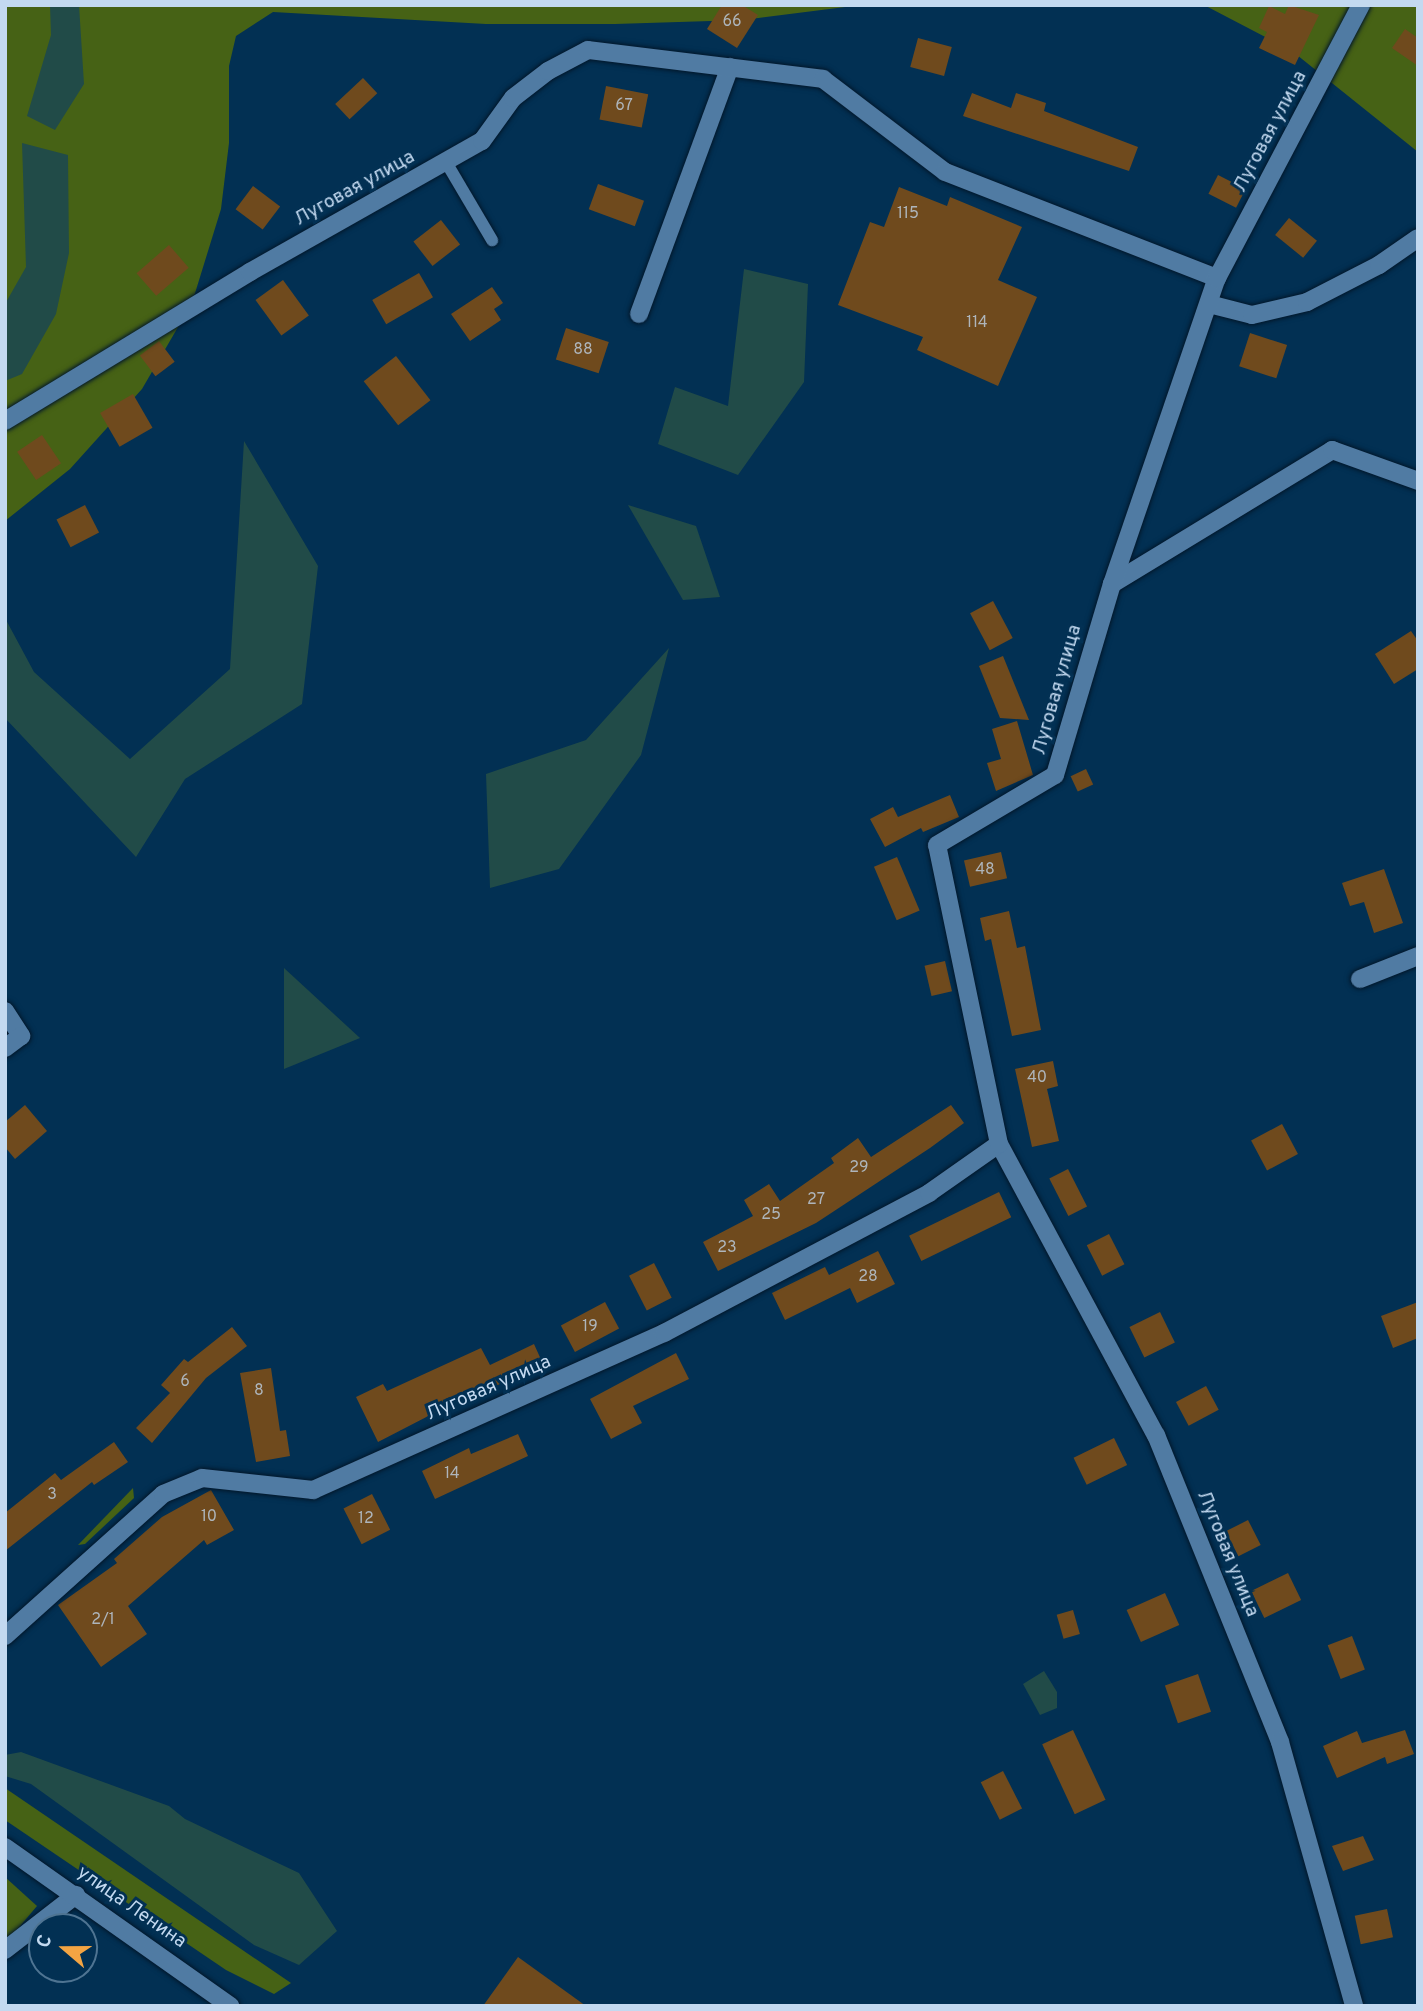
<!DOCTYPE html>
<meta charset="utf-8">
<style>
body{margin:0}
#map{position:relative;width:1423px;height:2011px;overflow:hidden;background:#023053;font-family:Overpass,sans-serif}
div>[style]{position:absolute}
.green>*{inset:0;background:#466215}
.water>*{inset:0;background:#214b48}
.building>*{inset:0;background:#6f4a1d;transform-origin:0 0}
.roads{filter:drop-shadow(0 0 2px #03172a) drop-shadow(0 0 2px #03172a)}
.lane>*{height:12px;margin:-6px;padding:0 6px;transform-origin:6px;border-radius:6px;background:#507ba3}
.street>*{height:18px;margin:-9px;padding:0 9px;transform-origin:9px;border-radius:9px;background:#507ba3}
.secondary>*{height:18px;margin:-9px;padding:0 9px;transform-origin:9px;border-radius:9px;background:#507ba3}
span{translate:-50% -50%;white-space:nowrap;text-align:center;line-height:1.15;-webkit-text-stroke:6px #023053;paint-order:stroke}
.number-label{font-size:16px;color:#aeb5bb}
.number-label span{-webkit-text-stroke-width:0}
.street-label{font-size:19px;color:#c3d9f0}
.frame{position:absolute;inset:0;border:7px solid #c3d9f0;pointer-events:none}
.north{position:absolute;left:28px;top:1913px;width:70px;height:70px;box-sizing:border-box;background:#023053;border:2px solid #4f7492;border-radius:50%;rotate:290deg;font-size:19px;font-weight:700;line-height:28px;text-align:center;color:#c3d9f0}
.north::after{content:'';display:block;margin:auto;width:24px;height:32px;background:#f3a443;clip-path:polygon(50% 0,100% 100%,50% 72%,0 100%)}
</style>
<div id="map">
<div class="green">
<div style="clip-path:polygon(5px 5px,861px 5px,743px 20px,615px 24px,486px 24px,273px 12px,236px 36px,229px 66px,229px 143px,221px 209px,192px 303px,142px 389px,70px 469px,5px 521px)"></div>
<div style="clip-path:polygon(1204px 5px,1418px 5px,1418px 152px,1292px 51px)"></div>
<div style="clip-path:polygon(133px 1488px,134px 1498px,85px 1544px,78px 1545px)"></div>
<div style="clip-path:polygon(5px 1788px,291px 1983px,274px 1994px,226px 1970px,5px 1820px)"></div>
<div style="clip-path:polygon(5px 1877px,37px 1906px,5px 1944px)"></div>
</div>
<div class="water">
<div style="clip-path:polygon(50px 5px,79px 5px,84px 84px,55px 130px,27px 116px,51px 35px)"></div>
<div style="clip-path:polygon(22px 143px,68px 155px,69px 253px,56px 314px,22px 374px,5px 381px,5px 304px,26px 267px)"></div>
<div style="clip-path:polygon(744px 269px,808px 284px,804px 382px,738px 475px,658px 444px,675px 387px,728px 406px)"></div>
<div style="clip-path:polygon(244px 441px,318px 566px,302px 704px,185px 779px,136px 857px,5px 718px,5px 618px,34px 672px,130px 759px,230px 669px)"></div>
<div style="clip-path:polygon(628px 505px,696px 526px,720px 597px,683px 600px)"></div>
<div style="clip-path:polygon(669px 648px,641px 755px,559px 869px,490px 888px,486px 774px,586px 740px)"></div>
<div style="clip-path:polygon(284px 968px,360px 1038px,284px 1069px)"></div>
<div style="clip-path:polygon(1044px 1671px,1057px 1692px,1057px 1708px,1040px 1715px,1023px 1684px)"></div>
<div style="clip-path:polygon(21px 1752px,169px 1806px,185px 1819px,299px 1873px,337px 1931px,299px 1965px,254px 1945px,31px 1784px,5px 1776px,5px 1755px)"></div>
</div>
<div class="building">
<div style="clip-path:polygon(722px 5px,742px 5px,758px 15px,737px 48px,707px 29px)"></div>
<div style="clip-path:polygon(1289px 5px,1319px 15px,1295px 65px,1259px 48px,1267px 32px,1259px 28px,1269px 6px,1285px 14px)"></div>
<div style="clip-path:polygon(1405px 29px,1418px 38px,1418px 66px,1392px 48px)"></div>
<div style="left:918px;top:38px;width:35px;height:30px;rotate:15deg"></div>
<div style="left:363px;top:78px;width:21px;height:38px;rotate:47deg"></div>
<div style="left:606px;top:86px;width:43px;height:34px;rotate:11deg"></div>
<div style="clip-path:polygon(972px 93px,1011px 108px,1016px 93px,1046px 103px,1044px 111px,1138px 147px,1129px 171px,963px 116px)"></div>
<div style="left:1218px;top:175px;width:31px;height:21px;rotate:27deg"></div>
<div style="left:598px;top:184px;width:49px;height:27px;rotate:20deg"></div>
<div style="left:253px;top:186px;width:34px;height:29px;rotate:37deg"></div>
<div style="clip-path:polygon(899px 187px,947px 206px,950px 197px,1022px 227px,998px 280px,1037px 297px,998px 386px,917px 350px,923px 337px,838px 305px,870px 222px,884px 227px)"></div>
<div style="left:1289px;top:218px;width:36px;height:22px;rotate:39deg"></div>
<div style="left:441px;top:220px;width:31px;height:35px;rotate:52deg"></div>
<div style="left:169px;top:245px;width:30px;height:43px;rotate:49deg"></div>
<div style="left:419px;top:273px;width:28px;height:54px;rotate:60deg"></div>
<div style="left:283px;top:280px;width:44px;height:34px;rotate:54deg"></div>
<div style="clip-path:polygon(492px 287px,503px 303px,494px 309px,501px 320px,470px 341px,451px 314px)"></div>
<div style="left:566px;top:328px;width:45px;height:33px;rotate:18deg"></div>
<div style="left:1250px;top:333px;width:39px;height:35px;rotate:18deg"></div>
<div style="left:159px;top:341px;width:26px;height:24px;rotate:53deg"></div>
<div style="left:396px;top:356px;width:56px;height:41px;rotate:52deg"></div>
<div style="left:133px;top:394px;width:39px;height:38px;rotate:60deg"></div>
<div style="left:42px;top:435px;width:34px;height:30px;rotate:56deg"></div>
<div style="left:85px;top:505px;width:31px;height:32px;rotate:63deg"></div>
<div style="left:993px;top:601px;width:42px;height:26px;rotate:62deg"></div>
<div style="clip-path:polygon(1411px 631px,1418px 641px,1418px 669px,1394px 684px,1375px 654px)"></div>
<div style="clip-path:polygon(1003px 656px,1029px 720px,1000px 718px,979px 666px)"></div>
<div style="clip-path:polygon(1017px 721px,1033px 775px,996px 791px,987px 763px,1001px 759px,992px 729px)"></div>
<div style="left:1086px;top:769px;width:17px;height:17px;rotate:65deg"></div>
<div style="clip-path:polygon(950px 795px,959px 817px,923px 832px,921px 828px,885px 847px,870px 819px,893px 807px,898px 817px)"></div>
<div style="left:1001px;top:852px;width:27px;height:38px;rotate:77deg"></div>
<div style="left:897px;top:857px;width:58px;height:25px;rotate:67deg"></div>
<div style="clip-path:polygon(1384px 869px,1403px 923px,1374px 933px,1364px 902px,1350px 906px,1342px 883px)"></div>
<div style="clip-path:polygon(1009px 911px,1017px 948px,1025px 946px,1041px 1030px,1012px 1036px,991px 939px,985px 941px,980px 918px)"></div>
<div style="left:945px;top:961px;width:31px;height:21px;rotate:77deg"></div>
<div style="clip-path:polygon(1053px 1061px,1058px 1086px,1047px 1089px,1059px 1141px,1032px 1147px,1015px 1069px)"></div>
<div style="clip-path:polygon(25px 1105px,47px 1131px,15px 1159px,5px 1147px,5px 1122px)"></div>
<div style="clip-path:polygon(951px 1105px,964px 1123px,930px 1148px,816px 1223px,718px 1271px,703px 1242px,753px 1216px,744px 1200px,769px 1184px,780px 1201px,834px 1163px,831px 1158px,858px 1138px,871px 1157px)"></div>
<div style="left:1282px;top:1124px;width:34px;height:35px;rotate:62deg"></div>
<div style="left:1068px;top:1169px;width:42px;height:21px;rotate:63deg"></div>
<div style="left:999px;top:1192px;width:28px;height:100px;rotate:64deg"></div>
<div style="left:1109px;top:1234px;width:34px;height:25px;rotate:63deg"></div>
<div style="clip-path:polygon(878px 1251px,895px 1284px,857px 1303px,850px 1288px,785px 1320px,772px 1293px,825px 1267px,829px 1275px)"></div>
<div style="left:654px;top:1263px;width:39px;height:28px;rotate:63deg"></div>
<div style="left:605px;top:1302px;width:30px;height:50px;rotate:62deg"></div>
<div style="clip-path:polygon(1418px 1302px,1418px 1338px,1393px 1348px,1381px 1316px)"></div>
<div style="left:1160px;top:1312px;width:34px;height:34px;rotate:64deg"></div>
<div style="clip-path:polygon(232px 1327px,247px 1346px,206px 1378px,152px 1443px,136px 1428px,170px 1393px,161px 1385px,184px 1359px,188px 1362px)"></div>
<div style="clip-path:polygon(534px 1344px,543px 1364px,470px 1398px,469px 1395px,378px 1442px,356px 1397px,383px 1384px,387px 1391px,481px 1348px,490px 1365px)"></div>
<div style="clip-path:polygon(676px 1353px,689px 1379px,633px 1406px,642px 1423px,611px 1439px,590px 1399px)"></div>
<div style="clip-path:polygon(271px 1368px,280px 1431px,286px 1430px,290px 1456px,256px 1462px,240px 1373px)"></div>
<div style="left:1206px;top:1386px;width:27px;height:34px;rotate:62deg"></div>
<div style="clip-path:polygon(518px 1434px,528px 1456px,435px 1499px,422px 1471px,469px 1448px,471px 1454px)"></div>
<div style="left:1114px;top:1438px;width:30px;height:45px;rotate:64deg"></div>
<div style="clip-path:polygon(114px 1442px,128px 1462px,94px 1485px,92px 1482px,5px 1551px,5px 1513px,55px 1473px,61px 1480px)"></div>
<div style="clip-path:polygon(211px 1490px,234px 1530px,207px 1545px,204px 1540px,128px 1606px,147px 1634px,101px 1667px,58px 1605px,117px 1563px,114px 1559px,162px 1517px)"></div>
<div style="left:372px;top:1494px;width:40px;height:32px;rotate:63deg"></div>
<div style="left:1248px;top:1520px;width:28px;height:25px;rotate:63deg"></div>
<div style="left:1288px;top:1573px;width:30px;height:41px;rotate:64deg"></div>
<div style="left:1165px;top:1593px;width:35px;height:42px;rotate:66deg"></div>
<div style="left:1073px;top:1610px;width:25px;height:17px;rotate:74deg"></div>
<div style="left:1352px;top:1636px;width:36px;height:26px;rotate:69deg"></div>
<div style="left:1198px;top:1674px;width:40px;height:35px;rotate:71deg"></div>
<div style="left:1073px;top:1730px;width:77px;height:34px;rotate:65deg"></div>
<div style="clip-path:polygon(1405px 1730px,1414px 1754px,1387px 1764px,1385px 1757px,1337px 1778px,1323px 1746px,1357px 1731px,1362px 1743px)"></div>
<div style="left:1003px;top:1771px;width:42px;height:25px;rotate:63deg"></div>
<div style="clip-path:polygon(1363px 1836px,1374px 1860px,1343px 1871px,1332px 1846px)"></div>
<div style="left:1387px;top:1909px;width:29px;height:33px;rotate:78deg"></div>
<div style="clip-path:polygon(518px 1957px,586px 2006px,483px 2006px)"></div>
</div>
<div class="roads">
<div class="lane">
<div style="left:446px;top:162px;width:91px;rotate:59.5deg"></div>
</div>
<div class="street">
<div style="left:1209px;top:304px;width:44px;rotate:14.3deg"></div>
<div style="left:1252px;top:315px;width:57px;rotate:-13.3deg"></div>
<div style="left:1307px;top:302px;width:81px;rotate:-27.2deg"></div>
<div style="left:1379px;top:265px;width:47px;rotate:-34.7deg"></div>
<div style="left:639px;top:314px;width:263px;rotate:-69.8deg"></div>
<div style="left:5px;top:421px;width:287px;rotate:-31.3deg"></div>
<div style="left:250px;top:272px;width:266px;rotate:-29.5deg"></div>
<div style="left:482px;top:141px;width:53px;rotate:-54.2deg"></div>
<div style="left:513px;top:98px;width:44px;rotate:-37.6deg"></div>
<div style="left:548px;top:71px;width:45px;rotate:-27.7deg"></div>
<div style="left:588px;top:50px;width:237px;rotate:7deg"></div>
<div style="left:823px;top:79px;width:153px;rotate:37.3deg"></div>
<div style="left:945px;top:172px;width:292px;rotate:21.3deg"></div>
<div style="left:1112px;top:584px;width:258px;rotate:-31.3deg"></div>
<div style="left:1332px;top:450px;width:91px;rotate:19.8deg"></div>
<div style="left:1360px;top:979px;width:62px;rotate:-21.6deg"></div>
<div style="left:5px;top:1011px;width:30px;rotate:57deg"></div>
<div style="left:21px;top:1036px;width:20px;rotate:143deg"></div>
<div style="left:999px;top:1144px;width:331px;rotate:61.7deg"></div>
<div style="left:1156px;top:1435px;width:331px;rotate:68deg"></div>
<div style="left:1280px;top:1742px;width:274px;rotate:74.3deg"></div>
<div style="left:5px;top:1636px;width:212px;rotate:-41.9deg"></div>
<div style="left:163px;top:1494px;width:42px;rotate:-22.3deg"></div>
<div style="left:202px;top:1478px;width:112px;rotate:6.2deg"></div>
<div style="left:313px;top:1490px;width:385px;rotate:-24.1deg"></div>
<div style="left:664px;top:1333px;width:300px;rotate:-27.8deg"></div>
<div style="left:929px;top:1193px;width:85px;rotate:-35deg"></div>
<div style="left:999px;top:1144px;width:305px;rotate:-101.7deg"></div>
<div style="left:937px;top:845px;width:137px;rotate:-30.7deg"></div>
<div style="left:1055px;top:775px;width:199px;rotate:-73.4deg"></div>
<div style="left:1112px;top:584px;width:324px;rotate:-71.1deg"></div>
<div style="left:1217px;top:278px;width:309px;rotate:-62.2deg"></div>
<div style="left:5px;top:1950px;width:90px;rotate:-37.8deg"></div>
</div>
<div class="secondary">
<div style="left:5px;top:1847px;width:276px;rotate:35.2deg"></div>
</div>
</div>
<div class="number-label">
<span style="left:732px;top:22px">66</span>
<span style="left:624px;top:106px">67</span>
<span style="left:908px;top:214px">115</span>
<span style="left:977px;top:323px">114</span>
<span style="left:583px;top:350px">88</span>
<span style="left:985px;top:870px">48</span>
<span style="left:1037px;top:1078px">40</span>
<span style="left:859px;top:1168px">29</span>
<span style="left:816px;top:1200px">27</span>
<span style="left:771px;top:1215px">25</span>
<span style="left:727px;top:1248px">23</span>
<span style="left:868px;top:1277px">28</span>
<span style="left:590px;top:1327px">19</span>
<span style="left:185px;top:1382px">6</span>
<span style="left:259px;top:1391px">8</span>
<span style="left:452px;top:1474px">14</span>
<span style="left:52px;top:1495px">3</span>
<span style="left:209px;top:1517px">10</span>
<span style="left:366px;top:1519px">12</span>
<span style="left:103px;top:1620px">2/1</span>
</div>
<div class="street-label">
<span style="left:1271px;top:132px;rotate:-62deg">Луговая улица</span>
<span style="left:355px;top:189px;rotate:-29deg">Луговая улица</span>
<span style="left:1058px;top:690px;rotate:-74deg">Луговая улица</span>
<span style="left:489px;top:1389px;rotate:-24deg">Луговая улица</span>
<span style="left:1227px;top:1554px;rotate:68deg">Луговая улица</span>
<span style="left:131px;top:1908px;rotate:35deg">улица Ленина</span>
</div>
<div class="frame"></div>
<div class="north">С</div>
</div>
